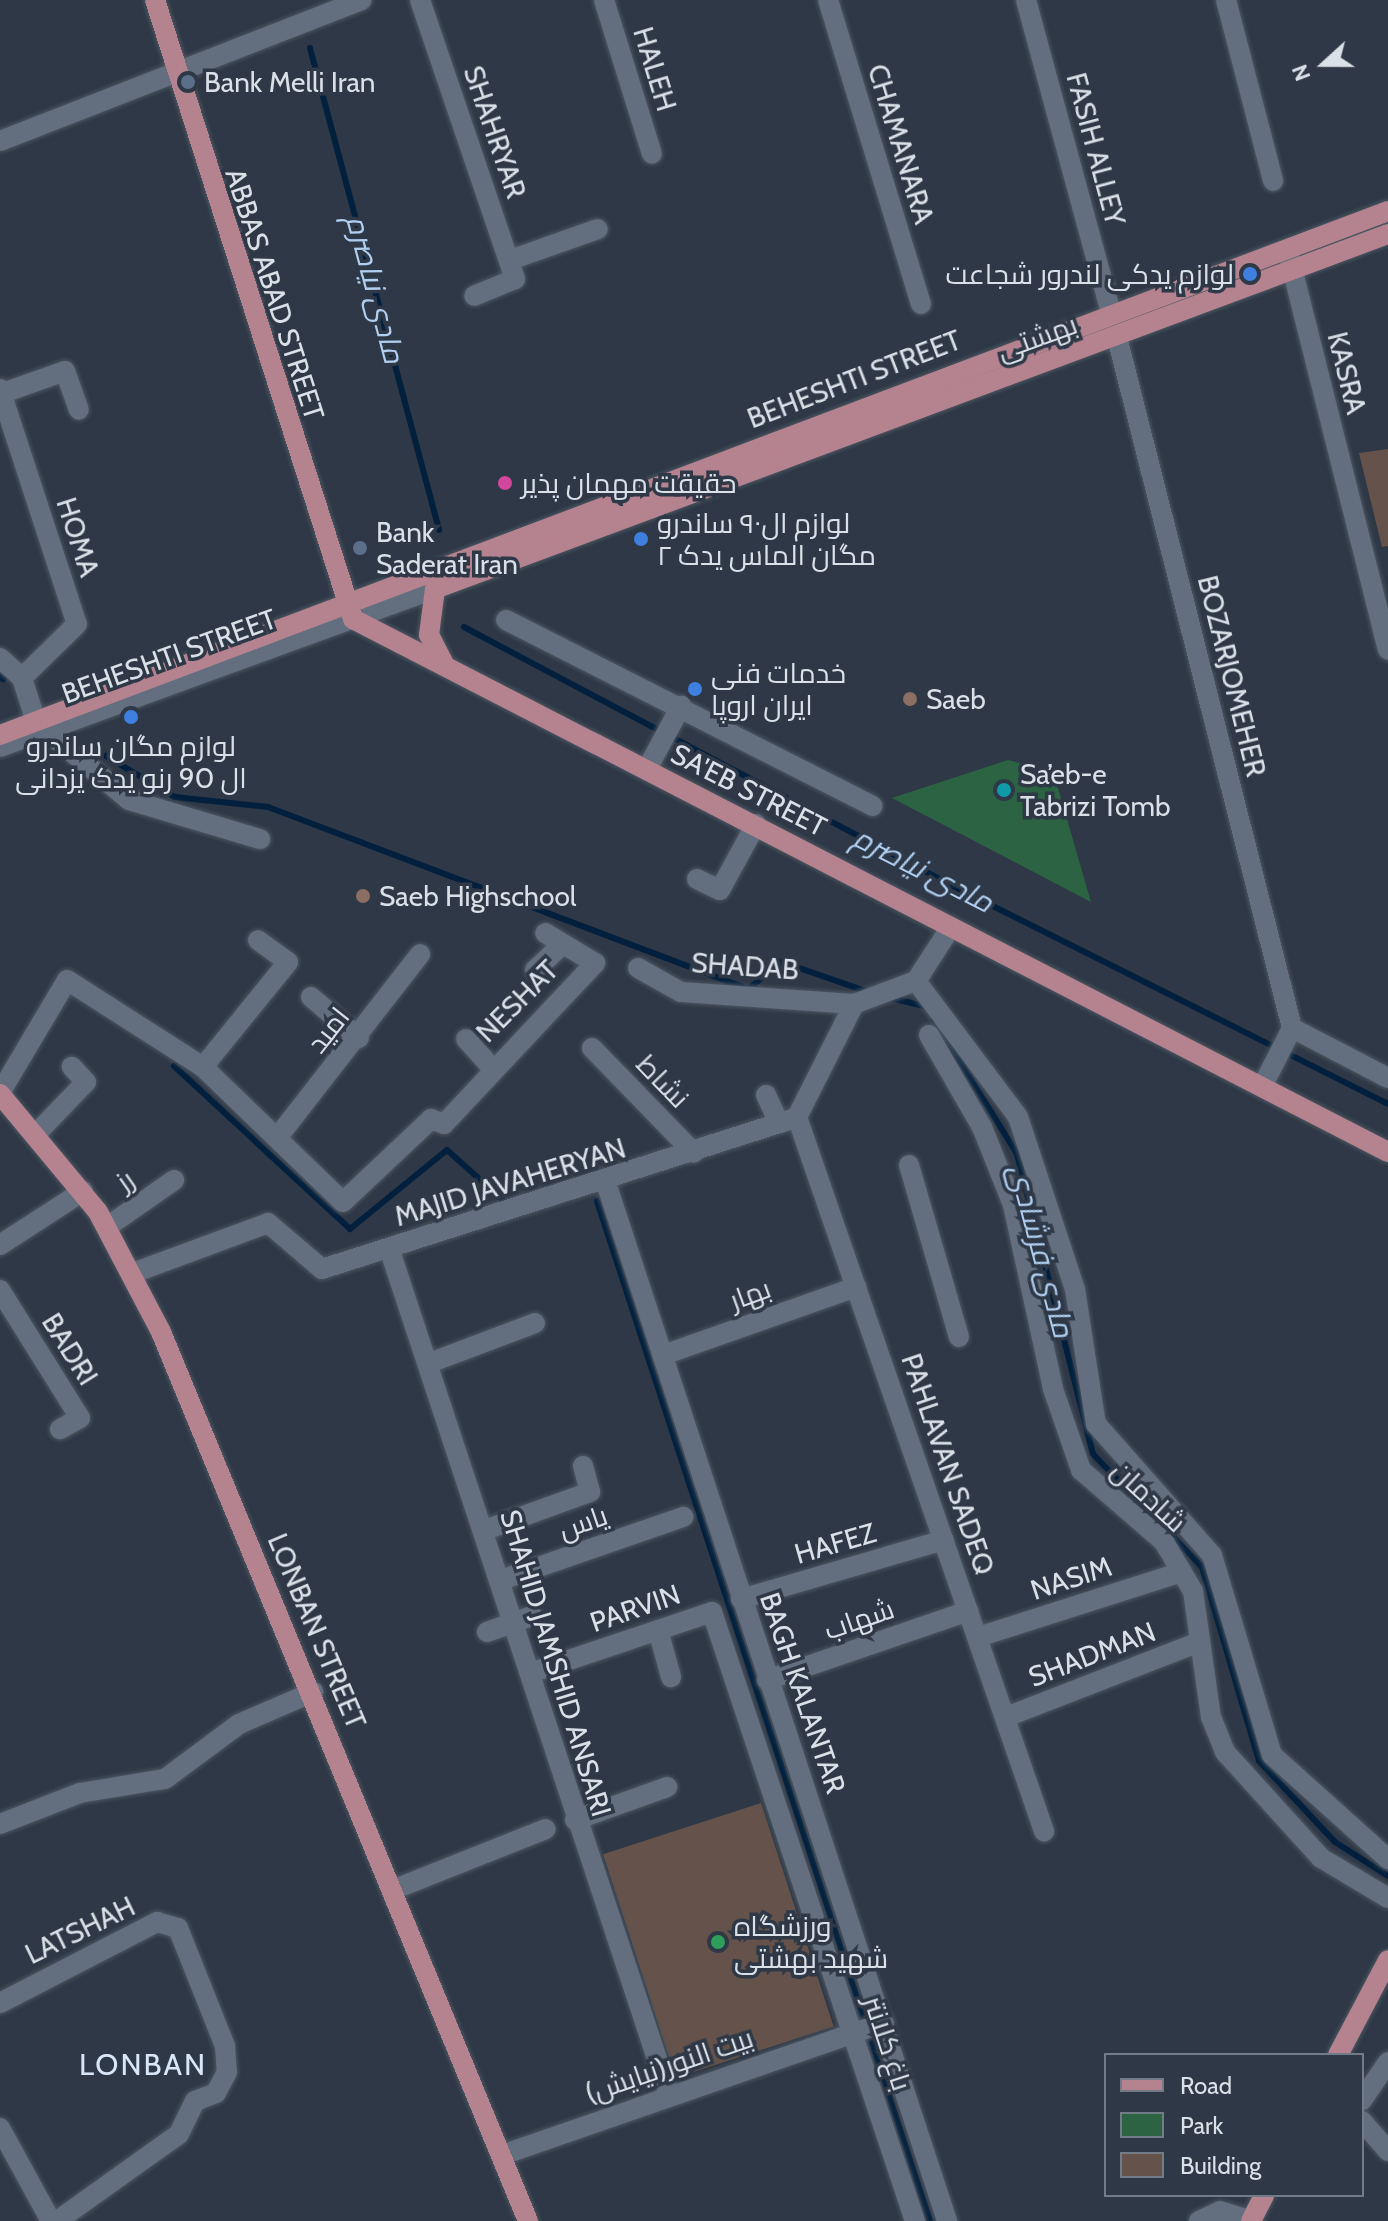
<!DOCTYPE html>
<meta charset="utf-8">
<style>
body{margin:0}
#map{position:relative;width:1388px;height:2221px;overflow:hidden;background:#2e3846;font-family:Cabin,Cairo,sans-serif}
div>[style]{position:absolute}
.green>*{inset:0;background:#2c6443}
.stream>*{height:6px;margin:-3px;padding:0 3px;transform-origin:3px;border-radius:3px;background:#02203e}
.building>*{inset:0;background:#65534b;transform-origin:0 0}
.roads{filter:drop-shadow(0 0 2px #4d5661) drop-shadow(0 0 2px #4d5661)}
.minor>*{height:20px;margin:-10px;padding:0 10px;transform-origin:10px;border-radius:10px;background:#636f7e}
.major>*{height:20px;margin:-10px;padding:0 10px;transform-origin:10px;border-radius:10px;background:#b5838f}
.dots>*{width:22px;height:22px;translate:-50% -50%;box-sizing:border-box;border:4px solid #2e3846;border-radius:50%}
span{translate:-50% -50%;white-space:nowrap;text-align:center;line-height:1.15;-webkit-text-stroke:7px #2e3846;paint-order:stroke}
.street-label{font-size:28px;color:#d9e0e8}
.poi-label{font-size:28px;color:#d9e0e8}
.left{translate:0 -50%;text-align:left}
.right{translate:-100% -50%;text-align:right}
.water-label{font-size:30px;color:#b0ceef;font-style:italic}
.neighbourhood-label{font-size:30px;color:#d8e6f7;letter-spacing:2px}
.legend{position:absolute;left:1104px;top:2053px;width:260px;height:144px;box-sizing:border-box;background:#2e3846;border:2px solid #727b87;margin:0;padding:10px 14px;list-style:none;font-size:24px;color:#d9e0e8}
.legend li{display:flex;align-items:center;gap:16px;height:40px}
.legend b{width:40px;border:2px solid #727b87}
.north{position:absolute;left:1284px;top:24px;width:80px;height:80px;-webkit-text-stroke:6px #2e3846;paint-order:stroke;rotate:249deg;font-size:22px;font-weight:700;line-height:32px;text-align:center;color:#d9e0e8}
.north::after{content:'';display:block;margin:auto;width:28px;height:36px;background:#d9e0e8;clip-path:polygon(50% 0,100% 100%,50% 72%,0 100%)}
</style>
<div id="map">
<div class="green">
<div style="clip-path:polygon(1008px 760px,1053px 771px,1091px 902px,892px 798px)"></div>
</div>
<div class="stream">
<div style="left:310px;top:48px;width:499px;rotate:75deg"></div>
<div style="left:464px;top:627px;width:547px;rotate:27.92deg"></div>
<div style="left:947px;top:883px;width:493px;rotate:26.6deg"></div>
<div style="left:0;top:677px;width:4px;rotate:34deg"></div>
<div style="left:89px;top:746px;width:100px;rotate:30.7deg"></div>
<div style="left:175px;top:797px;width:94px;rotate:6.1deg"></div>
<div style="left:268px;top:807px;width:513px;rotate:20.77deg"></div>
<div style="left:748px;top:989px;width:43px;rotate:-38.5deg"></div>
<div style="left:782px;top:962px;width:91px;rotate:19.2deg"></div>
<div style="left:891px;top:998px;width:36px;rotate:14deg"></div>
<div style="left:934px;top:1020px;width:158px;rotate:58.2deg"></div>
<div style="left:1017px;top:1154px;width:309px;rotate:75.8deg"></div>
<div style="left:1093px;top:1454px;width:157px;rotate:46deg"></div>
<div style="left:1202px;top:1567px;width:202px;rotate:73.6deg"></div>
<div style="left:1259px;top:1761px;width:111px;rotate:46.8deg"></div>
<div style="left:1335px;top:1842px;width:63px;rotate:32.7deg"></div>
<div style="left:174px;top:1066px;width:240px;rotate:42.8deg"></div>
<div style="left:350px;top:1229px;width:125px;rotate:-39.2deg"></div>
<div style="left:447px;top:1150px;width:75px;rotate:41.8deg"></div>
<div style="left:597px;top:1201px;width:1073px;rotate:71.92deg"></div>
</div>
<div class="building">
<div style="clip-path:polygon(1388px 449px,1388px 546px,1382px 547px,1359px 453px)"></div>
<div style="left:761px;top:1803px;width:235px;height:166px;rotate:72deg"></div>
</div>
<div class="roads">
<div class="minor">
<div style="left:420px;top:0;width:295px;rotate:71.2deg"></div>
<div style="left:515px;top:279px;width:44px;rotate:157.5deg"></div>
<div style="left:604px;top:0;width:161px;rotate:72.7deg"></div>
<div style="left:828px;top:0;width:318px;rotate:73deg"></div>
<div style="left:1026px;top:0;width:323px;rotate:74.8deg"></div>
<div style="left:1226px;top:0;width:187px;rotate:75.4deg"></div>
<div style="left:0;top:141px;width:388px;rotate:-21.3deg"></div>
<div style="left:1288px;top:252px;width:410px;rotate:75.9deg"></div>
<div style="left:510px;top:260px;width:93px;rotate:-19.4deg"></div>
<div style="left:1117px;top:337px;width:713px;rotate:75.79deg"></div>
<div style="left:0;top:389px;width:247px;rotate:71.9deg"></div>
<div style="left:77px;top:624px;width:77px;rotate:135.5deg"></div>
<div style="left:0;top:394px;width:69px;rotate:-19.5deg"></div>
<div style="left:65px;top:371px;width:41px;rotate:70.3deg"></div>
<div style="left:506px;top:620px;width:411px;rotate:26.9deg"></div>
<div style="left:0;top:658px;width:30px;rotate:42deg"></div>
<div style="left:22px;top:678px;width:46px;rotate:72.3deg"></div>
<div style="left:36px;top:722px;width:121px;rotate:40deg"></div>
<div style="left:129px;top:800px;width:137px;rotate:16.6deg"></div>
<div style="left:0;top:747px;width:463px;rotate:-20deg"></div>
<div style="left:647px;top:769px;width:72px;rotate:-61.6deg"></div>
<div style="left:697px;top:879px;width:25px;rotate:26deg"></div>
<div style="left:720px;top:890px;width:75px;rotate:-61.4deg"></div>
<div style="left:638px;top:968px;width:49px;rotate:29.2deg"></div>
<div style="left:681px;top:992px;width:173px;rotate:4deg"></div>
<div style="left:854px;top:1004px;width:66px;rotate:-20.4deg"></div>
<div style="left:535px;top:970px;width:38px;rotate:-43deg"></div>
<div style="left:916px;top:981px;width:170px;rotate:53.1deg"></div>
<div style="left:1018px;top:1117px;width:181px;rotate:71.7deg"></div>
<div style="left:1075px;top:1289px;width:137px;rotate:81.2deg"></div>
<div style="left:1096px;top:1424px;width:175px;rotate:48.5deg"></div>
<div style="left:1212px;top:1555px;width:209px;rotate:73.3deg"></div>
<div style="left:1272px;top:1755px;width:156px;rotate:41.9deg"></div>
<div style="left:916px;top:981px;width:64px;rotate:-57.1deg"></div>
<div style="left:311px;top:997px;width:63px;rotate:40.5deg"></div>
<div style="left:1292px;top:1028px;width:108px;rotate:27.5deg"></div>
<div style="left:929px;top:1035px;width:106px;rotate:60.1deg"></div>
<div style="left:982px;top:1127px;width:84px;rotate:68.3deg"></div>
<div style="left:1013px;top:1205px;width:188px;rotate:77.7deg"></div>
<div style="left:1053px;top:1389px;width:86px;rotate:70.9deg"></div>
<div style="left:1081px;top:1470px;width:110px;rotate:40.9deg"></div>
<div style="left:1164px;top:1542px;width:57px;rotate:59.4deg"></div>
<div style="left:1193px;top:1591px;width:127px;rotate:81.9deg"></div>
<div style="left:1211px;top:1717px;width:38px;rotate:68deg"></div>
<div style="left:1225px;top:1752px;width:143px;rotate:47.8deg"></div>
<div style="left:1321px;top:1858px;width:78px;rotate:30.8deg"></div>
<div style="left:466px;top:1039px;width:38px;rotate:48deg"></div>
<div style="left:592px;top:1048px;width:146px;rotate:45.8deg"></div>
<div style="left:203px;top:1067px;width:135px;rotate:-51deg"></div>
<div style="left:288px;top:962px;width:37px;rotate:-144deg"></div>
<div style="left:1262px;top:1087px;width:66px;rotate:-63deg"></div>
<div style="left:0;top:1093px;width:131px;rotate:-59.3deg"></div>
<div style="left:67px;top:980px;width:161px;rotate:32.6deg"></div>
<div style="left:203px;top:1067px;width:194px;rotate:44deg"></div>
<div style="left:343px;top:1202px;width:121px;rotate:-43.3deg"></div>
<div style="left:431px;top:1119px;width:14px;rotate:21deg"></div>
<div style="left:444px;top:1124px;width:221px;rotate:-46.8deg"></div>
<div style="left:595px;top:963px;width:58px;rotate:-149deg"></div>
<div style="left:766px;top:1095px;width:31px;rotate:65deg"></div>
<div style="left:797px;top:1117px;width:756px;rotate:70.92deg"></div>
<div style="left:36px;top:1134px;width:72px;rotate:-46.1deg"></div>
<div style="left:86px;top:1082px;width:21px;rotate:-133deg"></div>
<div style="left:277px;top:1138px;width:233px;rotate:-52.1deg"></div>
<div style="left:909px;top:1165px;width:179px;rotate:73.8deg"></div>
<div style="left:606px;top:1183px;width:1093px;rotate:71.81deg"></div>
<div style="left:107px;top:1227px;width:82px;rotate:-35deg"></div>
<div style="left:0;top:1245px;width:99px;rotate:-33deg"></div>
<div style="left:389px;top:1248px;width:892px;rotate:71.71deg"></div>
<div style="left:133px;top:1273px;width:144px;rotate:-20.3deg"></div>
<div style="left:268px;top:1223px;width:71px;rotate:40.4deg"></div>
<div style="left:322px;top:1269px;width:499px;rotate:-17.7deg"></div>
<div style="left:797px;top:1117px;width:127px;rotate:-63.2deg"></div>
<div style="left:0;top:1290px;width:151px;rotate:58deg"></div>
<div style="left:80px;top:1418px;width:23px;rotate:151deg"></div>
<div style="left:663px;top:1355px;width:205px;rotate:-19.4deg"></div>
<div style="left:432px;top:1362px;width:110px;rotate:-20.7deg"></div>
<div style="left:485px;top:1530px;width:112px;rotate:-19.9deg"></div>
<div style="left:590px;top:1492px;width:27px;rotate:-105deg"></div>
<div style="left:501px;top:1580px;width:193px;rotate:-19.1deg"></div>
<div style="left:741px;top:1599px;width:211px;rotate:-16.2deg"></div>
<div style="left:658px;top:1630px;width:49px;rotate:74.5deg"></div>
<div style="left:487px;top:1632px;width:48px;rotate:-19.6deg"></div>
<div style="left:978px;top:1637px;width:214px;rotate:-17.7deg"></div>
<div style="left:530px;top:1673px;width:192px;rotate:-18.5deg"></div>
<div style="left:712px;top:1612px;width:642px;rotate:71.57deg"></div>
<div style="left:767px;top:1680px;width:213px;rotate:-18.9deg"></div>
<div style="left:1006px;top:1717px;width:207px;rotate:-21.2deg"></div>
<div style="left:575px;top:1820px;width:98px;rotate:-19.7deg"></div>
<div style="left:0;top:1824px;width:86px;rotate:-21.2deg"></div>
<div style="left:80px;top:1793px;width:86px;rotate:-9.4deg"></div>
<div style="left:165px;top:1779px;width:92px;rotate:-36.6deg"></div>
<div style="left:239px;top:1724px;width:81px;rotate:-23.4deg"></div>
<div style="left:395px;top:1889px;width:162px;rotate:-21.7deg"></div>
<div style="left:0;top:2003px;width:177px;rotate:-27.3deg"></div>
<div style="left:157px;top:1922px;width:22px;rotate:16deg"></div>
<div style="left:178px;top:1928px;width:127px;rotate:68.3deg"></div>
<div style="left:225px;top:2046px;width:26px;rotate:86deg"></div>
<div style="left:227px;top:2072px;width:24px;rotate:118deg"></div>
<div style="left:216px;top:2093px;width:22px;rotate:159deg"></div>
<div style="left:195px;top:2101px;width:37px;rotate:116deg"></div>
<div style="left:179px;top:2134px;width:150px;rotate:144.5deg"></div>
<div style="left:1362px;top:2100px;width:46px;rotate:-55.6deg"></div>
<div style="left:1362px;top:2121px;width:40px;rotate:49deg"></div>
<div style="left:0;top:2128px;width:106px;rotate:61.3deg"></div>
<div style="left:502px;top:2155px;width:404px;rotate:-19.1deg"></div>
<div style="left:1199px;top:2221px;width:23px;rotate:-25deg"></div>
<div style="left:1220px;top:2211px;width:34px;rotate:17deg"></div>
</div>
<div class="major">
<div style="left:155px;top:0;width:650px;rotate:72.26deg"></div>
<div style="left:353px;top:619px;width:1164px;rotate:27.25deg"></div>
<div style="left:445px;top:666px;width:35px;rotate:-117deg"></div>
<div style="left:429px;top:635px;width:46px;rotate:-82.6deg"></div>
<div style="left:435px;top:589px;width:1017px;rotate:-20.43deg"></div>
<div style="left:0;top:735px;width:1484px;rotate:-20.68deg"></div>
<div style="left:0;top:1094px;width:153px;rotate:50.3deg"></div>
<div style="left:98px;top:1212px;width:136px;rotate:62.3deg"></div>
<div style="left:161px;top:1332px;width:962px;rotate:67.57deg"></div>
<div style="left:1338px;top:2055px;width:107px;rotate:-62.2deg"></div>
<div style="left:1251px;top:2221px;width:29px;rotate:-63deg"></div>
</div>
</div>
<div class="dots">
<div style="left:188px;top:82px;background:#5c6f8a"></div>
<div style="left:1250px;top:274px;background:#3f7fe0"></div>
<div style="left:505px;top:483px;background:#d1479c"></div>
<div style="left:641px;top:539px;background:#3f7fe0"></div>
<div style="left:360px;top:548px;background:#5c6f8a"></div>
<div style="left:695px;top:689px;background:#3f7fe0"></div>
<div style="left:910px;top:699px;background:#8d6e63"></div>
<div style="left:131px;top:717px;background:#3f7fe0"></div>
<div style="left:1004px;top:790px;background:#0f9aa8"></div>
<div style="left:363px;top:896px;background:#8d6e63"></div>
<div style="left:718px;top:1942px;background:#2e9e5b"></div>
</div>
<div class="street-label">
<span style="left:655px;top:69px;rotate:73deg">HALEH</span>
<span style="left:495px;top:132px;rotate:71deg">SHAHRYAR</span>
<span style="left:901px;top:144px;rotate:73deg">CHAMANARA</span>
<span style="left:1096px;top:149px;rotate:75deg">FASIH ALLEY</span>
<span style="left:275px;top:294px;rotate:72deg">ABBAS ABAD STREET</span>
<span style="left:1037px;top:337px;rotate:-20deg">بهشتی</span>
<span style="left:1347px;top:373px;rotate:76deg">KASRA</span>
<span style="left:854px;top:379px;rotate:-21deg">BEHESHTI STREET</span>
<span style="left:78px;top:537px;rotate:72deg">HOMA</span>
<span style="left:169px;top:656px;rotate:-20deg">BEHESHTI STREET</span>
<span style="left:1232px;top:676px;rotate:76deg">BOZARJOMEHER</span>
<span style="left:749px;top:790px;rotate:27deg">SA'EB STREET</span>
<span style="left:745px;top:966px;rotate:4deg">SHADAB</span>
<span style="left:517px;top:1001px;rotate:-45deg">NESHAT</span>
<span style="left:328px;top:1030px;rotate:-52deg">امید</span>
<span style="left:663px;top:1081px;rotate:46deg">نشاط</span>
<span style="left:125px;top:1180px;rotate:-35deg">رز</span>
<span style="left:510px;top:1182px;rotate:-17deg">MAJID JAVAHERYAN</span>
<span style="left:750px;top:1294px;rotate:-20deg">بهار</span>
<span style="left:70px;top:1349px;rotate:58deg">BADRI</span>
<span style="left:948px;top:1464px;rotate:71deg">PAHLAVAN SADEQ</span>
<span style="left:1149px;top:1496px;rotate:43deg">شادمان</span>
<span style="left:583px;top:1522px;rotate:-19deg">یاس</span>
<span style="left:835px;top:1543px;rotate:-16deg">HAFEZ</span>
<span style="left:1071px;top:1578px;rotate:-18deg">NASIM</span>
<span style="left:635px;top:1608px;rotate:-19deg">PARVIN</span>
<span style="left:859px;top:1619px;rotate:-19deg">شهاب</span>
<span style="left:317px;top:1631px;rotate:67deg">LONBAN STREET</span>
<span style="left:1092px;top:1654px;rotate:-21deg">SHADMAN</span>
<span style="left:556px;top:1663px;rotate:73deg">SHAHID JAMSHID ANSARI</span>
<span style="left:803px;top:1693px;rotate:71deg">BAGH KALANTAR</span>
<span style="left:80px;top:1930px;rotate:-26deg">LATSHAH</span>
<span style="left:888px;top:2043px;rotate:72deg">باغ کلانتر</span>
<span style="left:669px;top:2065px;rotate:-19deg">بیت النور(نیایش)</span>
</div>
<div class="poi-label">
<span class="left" style="left:204px;top:82px">Bank Melli Iran</span>
<span class="right" style="left:1234px;top:274px">لوازم یدکی لندرور شجاعت</span>
<span class="left" style="left:521px;top:483px">حقیقت مهمان پذیر</span>
<span class="left" style="left:657px;top:539px">لوازم ال۹۰ ساندرو<br>مگان الماس یدک ۲</span>
<span class="left" style="left:376px;top:548px">Bank<br>Saderat Iran</span>
<span class="left" style="left:711px;top:689px">خدمات فنی<br>ایران اروپا</span>
<span class="left" style="left:926px;top:699px">Saeb</span>
<span style="left:131px;top:762px">لوازم مگان ساندرو<br>ال 90 رنو یدک یزدانی</span>
<span class="left" style="left:1020px;top:790px">Sa’eb-e<br>Tabrizi Tomb</span>
<span class="left" style="left:379px;top:896px">Saeb Highschool</span>
<span class="left" style="left:734px;top:1942px">ورزشگاه<br>شهید بهشتی</span>
</div>
<div class="water-label">
<span style="left:375px;top:289px;rotate:75deg">مادی نیاصرم</span>
<span style="left:923px;top:870px;rotate:27deg">مادی نیاصرم</span>
<span style="left:1041px;top:1251px;rotate:75deg">مادی فرشادی</span>
</div>
<div class="neighbourhood-label">
<span style="left:143px;top:2065px">LONBAN</span>
</div>
<ul class="legend">
<li><b style="height:10px;background:#b5838f"></b>Road</li>
<li><b style="height:22px;background:#2c6443"></b>Park</li>
<li><b style="height:22px;background:#65534b"></b>Building</li>
</ul>
<div class="north">N</div>
</div>
